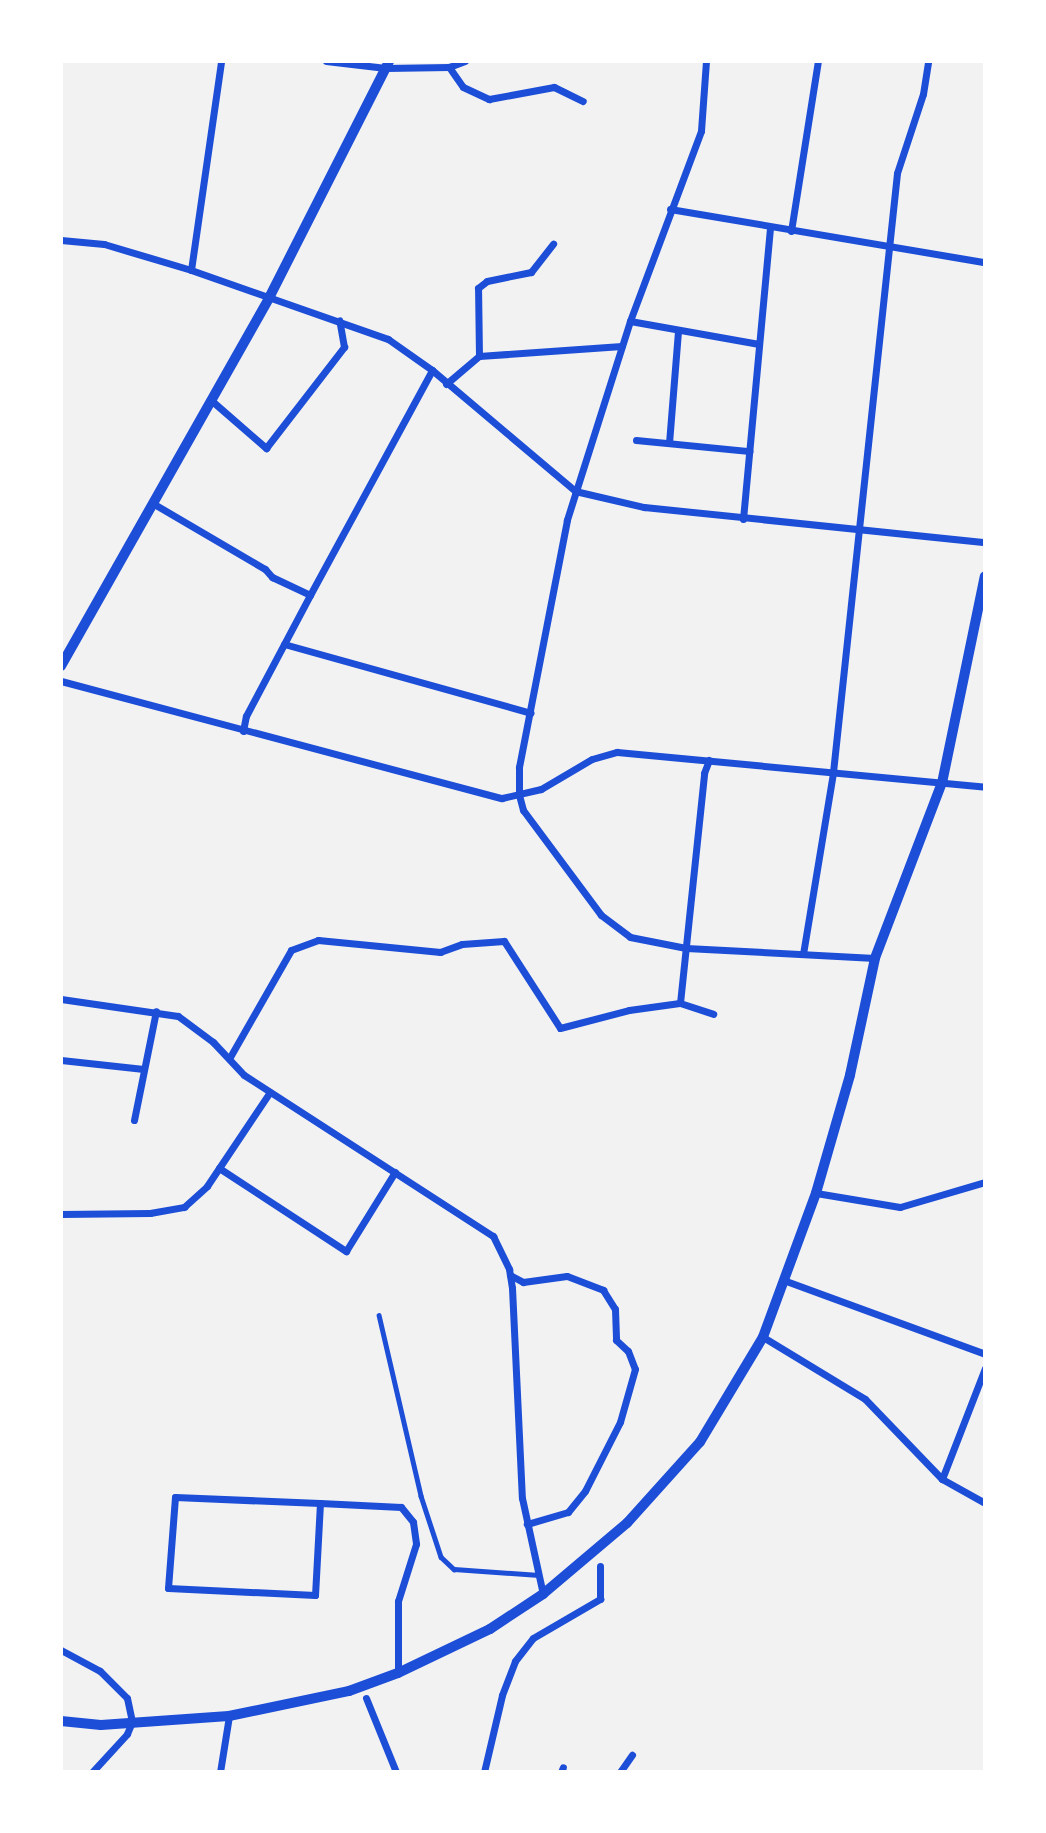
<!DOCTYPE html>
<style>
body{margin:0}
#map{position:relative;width:1046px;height:1833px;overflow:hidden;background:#f2f2f2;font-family:Lora,serif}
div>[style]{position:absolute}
.service>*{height:4.5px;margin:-2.25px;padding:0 2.25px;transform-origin:2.25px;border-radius:2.25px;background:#1d4ed8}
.minor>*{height:7px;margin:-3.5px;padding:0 3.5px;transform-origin:3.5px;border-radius:3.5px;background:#1d4ed8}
.tertiary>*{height:10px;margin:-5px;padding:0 5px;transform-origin:5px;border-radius:5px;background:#1d4ed8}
span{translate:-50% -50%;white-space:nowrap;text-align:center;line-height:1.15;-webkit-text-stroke:7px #fff;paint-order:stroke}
.frame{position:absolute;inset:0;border:63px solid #fff;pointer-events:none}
</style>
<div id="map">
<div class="service">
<div style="left:379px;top:1315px;width:186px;rotate:76.9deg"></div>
<div style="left:421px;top:1496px;width:64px;rotate:71.8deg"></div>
<div style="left:441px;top:1557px;width:18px;rotate:43deg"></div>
<div style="left:454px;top:1569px;width:85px;rotate:4deg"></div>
</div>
<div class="minor">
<div style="left:326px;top:61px;width:60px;rotate:6.7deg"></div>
<div style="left:386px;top:68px;width:63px;rotate:-0.9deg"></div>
<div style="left:449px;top:67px;width:17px;rotate:-21deg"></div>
<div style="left:706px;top:61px;width:70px;rotate:94.1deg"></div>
<div style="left:701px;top:131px;width:203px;rotate:110.5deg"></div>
<div style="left:630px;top:321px;width:209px;rotate:107.6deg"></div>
<div style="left:567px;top:520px;width:252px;rotate:101deg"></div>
<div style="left:519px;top:767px;width:28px;rotate:90deg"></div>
<div style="left:519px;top:795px;width:16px;rotate:75deg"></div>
<div style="left:523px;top:810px;width:131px;rotate:53.4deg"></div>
<div style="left:601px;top:915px;width:36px;rotate:37deg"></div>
<div style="left:630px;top:937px;width:57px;rotate:11.1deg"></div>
<div style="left:686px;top:948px;width:189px;rotate:3deg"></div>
<div style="left:449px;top:67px;width:24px;rotate:55deg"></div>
<div style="left:463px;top:87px;width:29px;rotate:25deg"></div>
<div style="left:489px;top:99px;width:66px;rotate:-10.5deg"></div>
<div style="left:554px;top:87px;width:32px;rotate:26deg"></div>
<div style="left:670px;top:209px;width:319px;rotate:9.6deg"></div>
<div style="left:791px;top:231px;width:172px;rotate:-81deg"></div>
<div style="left:61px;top:240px;width:43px;rotate:5.3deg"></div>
<div style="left:104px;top:244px;width:91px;rotate:16.6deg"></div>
<div style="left:191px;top:270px;width:209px;rotate:19.3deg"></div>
<div style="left:388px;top:339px;width:54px;rotate:35.2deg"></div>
<div style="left:432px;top:370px;width:187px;rotate:40.2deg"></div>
<div style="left:575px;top:491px;width:71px;rotate:13.1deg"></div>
<div style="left:644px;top:507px;width:343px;rotate:5.9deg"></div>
<div style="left:191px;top:270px;width:211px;rotate:-81.8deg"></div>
<div style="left:630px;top:321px;width:131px;rotate:10.1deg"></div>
<div style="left:479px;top:356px;width:68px;rotate:-90.8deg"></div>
<div style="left:478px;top:288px;width:11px;rotate:-38deg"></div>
<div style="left:487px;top:281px;width:45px;rotate:-11.6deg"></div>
<div style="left:531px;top:272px;width:36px;rotate:-52deg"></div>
<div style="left:446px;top:384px;width:43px;rotate:-40.3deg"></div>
<div style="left:479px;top:356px;width:143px;rotate:-4deg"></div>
<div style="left:212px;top:401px;width:72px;rotate:41deg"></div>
<div style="left:266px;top:448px;width:128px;rotate:-52.3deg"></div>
<div style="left:344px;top:347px;width:27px;rotate:-100deg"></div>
<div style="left:636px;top:440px;width:114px;rotate:5.6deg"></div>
<div style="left:669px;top:443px;width:113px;rotate:-85.4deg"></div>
<div style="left:154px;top:504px;width:129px;rotate:30.4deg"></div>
<div style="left:265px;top:569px;width:11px;rotate:49deg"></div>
<div style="left:272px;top:577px;width:42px;rotate:25.3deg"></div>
<div style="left:310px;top:595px;width:256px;rotate:-61.5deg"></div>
<div style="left:743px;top:519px;width:293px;rotate:-84.7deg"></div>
<div style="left:284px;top:644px;width:256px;rotate:15.6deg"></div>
<div style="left:61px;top:681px;width:456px;rotate:14.9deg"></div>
<div style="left:502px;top:798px;width:40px;rotate:-13deg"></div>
<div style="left:541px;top:789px;width:59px;rotate:-30.5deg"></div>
<div style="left:592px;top:759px;width:26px;rotate:-16deg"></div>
<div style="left:617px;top:752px;width:370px;rotate:5.4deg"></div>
<div style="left:243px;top:731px;width:15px;rotate:-79deg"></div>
<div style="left:246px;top:716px;width:137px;rotate:-62.1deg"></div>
<div style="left:803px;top:954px;width:184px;rotate:-80.6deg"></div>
<div style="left:833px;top:772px;width:602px;rotate:-83.9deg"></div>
<div style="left:897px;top:173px;width:83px;rotate:-71.8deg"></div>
<div style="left:923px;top:94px;width:33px;rotate:-81deg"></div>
<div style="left:61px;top:999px;width:118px;rotate:8.3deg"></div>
<div style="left:178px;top:1016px;width:44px;rotate:36.6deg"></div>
<div style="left:213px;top:1042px;width:45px;rotate:46.8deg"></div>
<div style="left:244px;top:1075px;width:297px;rotate:32.9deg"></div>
<div style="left:493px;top:1236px;width:37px;rotate:64deg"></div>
<div style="left:509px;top:1269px;width:19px;rotate:81deg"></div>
<div style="left:512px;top:1288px;width:210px;rotate:87.3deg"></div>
<div style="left:522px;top:1498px;width:98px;rotate:77.7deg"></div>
<div style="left:680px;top:1003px;width:231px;rotate:-84deg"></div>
<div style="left:704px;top:773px;width:14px;rotate:-69deg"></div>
<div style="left:230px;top:1057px;width:123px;rotate:-60.3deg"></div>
<div style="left:291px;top:950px;width:29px;rotate:-20deg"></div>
<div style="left:318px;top:940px;width:123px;rotate:5.6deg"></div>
<div style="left:440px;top:952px;width:23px;rotate:-20deg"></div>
<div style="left:462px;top:944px;width:42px;rotate:-4.1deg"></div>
<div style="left:504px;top:941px;width:103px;rotate:57.2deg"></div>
<div style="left:560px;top:1028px;width:71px;rotate:-14.6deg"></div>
<div style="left:629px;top:1010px;width:51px;rotate:-7.8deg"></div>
<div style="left:680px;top:1003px;width:35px;rotate:18deg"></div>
<div style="left:61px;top:1060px;width:83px;rotate:6.2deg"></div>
<div style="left:134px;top:1120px;width:111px;rotate:-78.6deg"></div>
<div style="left:219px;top:1168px;width:152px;rotate:33.2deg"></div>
<div style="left:346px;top:1251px;width:93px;rotate:-58.2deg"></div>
<div style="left:816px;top:1193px;width:85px;rotate:9.5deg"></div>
<div style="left:900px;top:1207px;width:89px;rotate:-16.4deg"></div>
<div style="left:61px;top:1214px;width:89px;rotate:-0.6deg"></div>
<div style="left:150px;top:1213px;width:35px;rotate:-10deg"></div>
<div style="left:184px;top:1207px;width:31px;rotate:-42deg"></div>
<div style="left:207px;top:1186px;width:113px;rotate:-56.2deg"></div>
<div style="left:510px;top:1275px;width:15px;rotate:28deg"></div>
<div style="left:523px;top:1282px;width:44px;rotate:-7.8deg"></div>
<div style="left:567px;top:1276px;width:39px;rotate:21deg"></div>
<div style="left:603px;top:1290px;width:22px;rotate:58deg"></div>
<div style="left:615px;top:1309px;width:31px;rotate:88deg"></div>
<div style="left:616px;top:1340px;width:16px;rotate:43deg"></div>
<div style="left:628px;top:1351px;width:19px;rotate:69deg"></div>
<div style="left:635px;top:1369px;width:55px;rotate:105.8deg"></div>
<div style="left:620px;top:1422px;width:77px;rotate:116.9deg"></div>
<div style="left:585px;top:1491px;width:27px;rotate:129deg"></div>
<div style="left:568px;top:1512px;width:43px;rotate:163.7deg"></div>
<div style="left:786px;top:1281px;width:212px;rotate:20.1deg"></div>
<div style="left:763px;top:1337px;width:119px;rotate:31.3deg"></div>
<div style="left:865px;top:1399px;width:111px;rotate:46.1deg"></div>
<div style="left:942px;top:1479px;width:49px;rotate:29.2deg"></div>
<div style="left:942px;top:1479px;width:119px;rotate:-68.8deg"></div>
<div style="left:320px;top:1503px;width:92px;rotate:93.1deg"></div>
<div style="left:315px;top:1595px;width:147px;rotate:-177.3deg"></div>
<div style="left:168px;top:1588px;width:91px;rotate:-85.6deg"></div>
<div style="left:175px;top:1497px;width:145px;rotate:2.4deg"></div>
<div style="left:320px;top:1503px;width:81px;rotate:2.8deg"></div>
<div style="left:401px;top:1507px;width:19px;rotate:51deg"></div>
<div style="left:413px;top:1522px;width:22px;rotate:82deg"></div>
<div style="left:416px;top:1544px;width:60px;rotate:107.5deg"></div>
<div style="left:398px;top:1601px;width:72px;rotate:90deg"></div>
<div style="left:61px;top:1650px;width:44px;rotate:28.3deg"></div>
<div style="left:100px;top:1671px;width:38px;rotate:45deg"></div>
<div style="left:127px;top:1698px;width:25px;rotate:78deg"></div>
<div style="left:132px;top:1722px;width:13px;rotate:113deg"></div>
<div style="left:127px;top:1734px;width:52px;rotate:132.6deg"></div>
<div style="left:366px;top:1698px;width:80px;rotate:67.9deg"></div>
<div style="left:220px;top:1772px;width:57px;rotate:-80.9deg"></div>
<div style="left:484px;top:1772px;width:79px;rotate:-76.8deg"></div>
<div style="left:502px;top:1695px;width:36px;rotate:-69deg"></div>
<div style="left:515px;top:1661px;width:29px;rotate:-52deg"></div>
<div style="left:533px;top:1638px;width:78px;rotate:-30.2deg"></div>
<div style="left:600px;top:1599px;width:33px;rotate:-90deg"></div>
<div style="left:561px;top:1772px;width:5px;rotate:-68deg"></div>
<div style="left:620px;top:1772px;width:21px;rotate:-55deg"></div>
</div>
<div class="tertiary">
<div style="left:61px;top:666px;width:425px;rotate:-60.5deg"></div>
<div style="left:270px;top:296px;width:263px;rotate:-63.1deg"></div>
<div style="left:61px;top:1721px;width:40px;rotate:5.7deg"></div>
<div style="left:101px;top:1725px;width:128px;rotate:-4deg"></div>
<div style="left:229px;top:1716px;width:123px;rotate:-11.8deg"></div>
<div style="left:349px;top:1691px;width:52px;rotate:-20.2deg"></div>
<div style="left:398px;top:1673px;width:102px;rotate:-25.6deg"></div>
<div style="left:490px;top:1629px;width:64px;rotate:-33.4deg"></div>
<div style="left:543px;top:1594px;width:110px;rotate:-40.2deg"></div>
<div style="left:627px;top:1523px;width:109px;rotate:-48deg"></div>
<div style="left:700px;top:1442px;width:122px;rotate:-59deg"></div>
<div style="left:763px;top:1337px;width:153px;rotate:-69.8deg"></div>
<div style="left:816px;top:1193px;width:123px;rotate:-73.9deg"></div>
<div style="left:850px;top:1075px;width:120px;rotate:-77.9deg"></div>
<div style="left:875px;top:958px;width:187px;rotate:-69.1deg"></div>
<div style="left:942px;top:783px;width:211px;rotate:-78.3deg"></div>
</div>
<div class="frame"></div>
</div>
